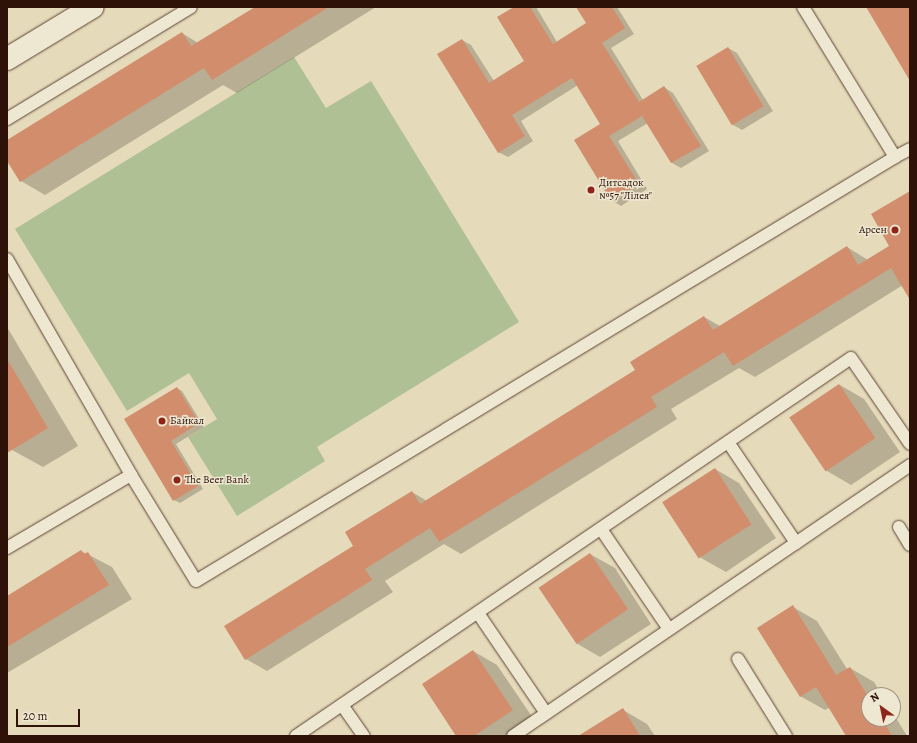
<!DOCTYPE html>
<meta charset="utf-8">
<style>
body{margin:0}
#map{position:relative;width:917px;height:743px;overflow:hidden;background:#e5daba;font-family:Alegreya,serif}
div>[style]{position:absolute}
.green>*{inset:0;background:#afc194}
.shadow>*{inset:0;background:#0003}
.building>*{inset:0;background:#d28d6c;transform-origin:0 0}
.roads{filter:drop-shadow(0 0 1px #5c4434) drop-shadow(0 0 1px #5c4434)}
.lane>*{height:12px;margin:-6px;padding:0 6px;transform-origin:6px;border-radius:6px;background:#eee7d2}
.secondary>*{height:22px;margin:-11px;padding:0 11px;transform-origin:11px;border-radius:11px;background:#eee7d2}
.dots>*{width:11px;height:11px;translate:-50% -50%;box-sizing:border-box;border:2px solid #eee7d2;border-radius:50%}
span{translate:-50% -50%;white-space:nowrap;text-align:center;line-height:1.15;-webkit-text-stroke:3px #eee7d2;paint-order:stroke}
.poi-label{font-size:11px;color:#2f1207}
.left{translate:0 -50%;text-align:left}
.right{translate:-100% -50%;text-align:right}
.frame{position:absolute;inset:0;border:8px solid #2f1207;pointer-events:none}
.north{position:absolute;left:861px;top:687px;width:40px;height:40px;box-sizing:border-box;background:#eee7d2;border:1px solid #a29281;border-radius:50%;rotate:327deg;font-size:11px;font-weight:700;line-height:16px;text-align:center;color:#2f1207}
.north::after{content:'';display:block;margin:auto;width:14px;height:18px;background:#8f2418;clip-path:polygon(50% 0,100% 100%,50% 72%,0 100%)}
.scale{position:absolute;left:16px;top:709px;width:64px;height:18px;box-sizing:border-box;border:2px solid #2f1207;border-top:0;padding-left:5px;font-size:12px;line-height:14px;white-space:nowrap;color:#2f1207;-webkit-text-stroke:3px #eee7d2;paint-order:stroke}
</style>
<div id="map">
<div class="green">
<div style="clip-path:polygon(294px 57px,326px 108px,371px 81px,519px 322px,317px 447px,325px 461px,237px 516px,188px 437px,217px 419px,189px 373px,127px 411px,15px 229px)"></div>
</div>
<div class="shadow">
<div style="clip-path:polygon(256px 7px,376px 7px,237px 93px,223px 85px,45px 195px,21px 181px,7px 159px,7px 141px,182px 33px,198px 43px)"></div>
<div style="clip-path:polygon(516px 7px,536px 7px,557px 42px,587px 23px,577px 7px,617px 7px,634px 34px,611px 48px,643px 100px,664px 87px,673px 93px,709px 151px,681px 168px,672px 163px,648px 123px,618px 141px,647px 189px,621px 206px,612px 200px,602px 124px,578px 85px,521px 121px,533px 141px,508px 157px,498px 152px,462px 40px,471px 45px,494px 81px,526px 62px)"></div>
<div style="clip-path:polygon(728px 48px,737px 53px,773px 111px,742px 130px,733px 125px)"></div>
<div style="clip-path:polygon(910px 192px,910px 298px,903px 285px,755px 377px,739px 368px,671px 409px,677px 419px,461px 554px,444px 544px,385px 581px,393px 592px,267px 671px,246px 659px,355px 546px,412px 492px,427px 501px,636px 371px,704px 317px,720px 326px,847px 247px,868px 260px,891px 246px)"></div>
<div style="clip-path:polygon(7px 327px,78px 446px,43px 467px,12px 450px,7px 441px)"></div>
<div style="clip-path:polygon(840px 385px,864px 399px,900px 452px,851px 485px,827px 471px)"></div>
<div style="clip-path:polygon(177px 388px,182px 391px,204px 427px,176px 444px,203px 489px,180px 503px,174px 500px,126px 419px)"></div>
<div style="clip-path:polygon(715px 469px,739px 483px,776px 538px,726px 572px,701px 558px)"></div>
<div style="clip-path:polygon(81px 551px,112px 567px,132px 599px,7px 673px,7px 598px)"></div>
<div style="clip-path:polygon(590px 554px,615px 568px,651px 624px,600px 657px,576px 643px)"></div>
<div style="clip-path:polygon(793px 607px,817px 621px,847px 669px,850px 668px,874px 682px,882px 695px,869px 695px,869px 719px,893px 719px,893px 713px,907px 736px,848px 736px,829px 708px,825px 710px,800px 696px)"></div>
<div style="clip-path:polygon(473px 651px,497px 665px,537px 724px,519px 736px,457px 736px)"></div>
<div style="clip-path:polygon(623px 710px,647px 724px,655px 736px,591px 736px)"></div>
</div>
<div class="building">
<div style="clip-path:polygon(255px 7px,329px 7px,212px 80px,204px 68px,20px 182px,7px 161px,7px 140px,182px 32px,191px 46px)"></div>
<div style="clip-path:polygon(514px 7px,530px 7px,553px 44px,586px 23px,576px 7px,612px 7px,625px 28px,602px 43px,639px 102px,664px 86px,701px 146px,671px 163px,642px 116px,609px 136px,639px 184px,611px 201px,574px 140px,600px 124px,572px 78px,512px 115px,525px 136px,498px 153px,437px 54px,462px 39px,489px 83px,524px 61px,497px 17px)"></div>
<div style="clip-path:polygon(866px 7px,910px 7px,910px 81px)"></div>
<div style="left:728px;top:47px;width:69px;height:37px;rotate:59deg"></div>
<div style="clip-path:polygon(910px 191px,910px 300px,891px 268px,733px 366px,724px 352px,651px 397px,657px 407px,439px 542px,430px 528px,365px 569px,372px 580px,245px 660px,224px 626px,353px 546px,345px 532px,412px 491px,420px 504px,635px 370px,630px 362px,704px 316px,713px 330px,847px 246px,858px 265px,889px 246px,871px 214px)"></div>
<div style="clip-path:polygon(7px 359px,48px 428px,7px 453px)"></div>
<div style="left:839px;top:384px;width:65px;height:60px;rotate:56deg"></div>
<div style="clip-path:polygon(177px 387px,199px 423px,171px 441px,198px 486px,173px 501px,124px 419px)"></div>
<div style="left:715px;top:468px;width:67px;height:63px;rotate:57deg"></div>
<div style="clip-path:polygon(81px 550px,84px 554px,88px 552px,109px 585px,7px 647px,7px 596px)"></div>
<div style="left:590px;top:553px;width:68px;height:62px;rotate:56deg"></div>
<div style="clip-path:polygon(793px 605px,836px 675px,850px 667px,869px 698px,869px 719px,882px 719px,892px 736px,846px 736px,816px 687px,800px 697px,757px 628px)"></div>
<div style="clip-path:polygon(473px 650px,513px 710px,474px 736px,456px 736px,422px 684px)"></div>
<div style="clip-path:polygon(623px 708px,640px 736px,578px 736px)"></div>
</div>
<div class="roads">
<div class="lane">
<div style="left:7px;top:119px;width:215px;rotate:-31.3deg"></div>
<div style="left:895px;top:157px;width:17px;rotate:-28deg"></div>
<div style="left:7px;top:259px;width:249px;rotate:60.1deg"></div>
<div style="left:131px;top:475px;width:124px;rotate:58.5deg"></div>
<div style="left:196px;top:581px;width:818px;rotate:-31.24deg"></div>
<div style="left:895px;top:157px;width:176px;rotate:-121.5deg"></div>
<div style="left:728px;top:442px;width:122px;rotate:56deg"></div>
<div style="left:899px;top:527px;width:21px;rotate:59deg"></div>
<div style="left:601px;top:529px;width:121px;rotate:55.8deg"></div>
<div style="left:7px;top:548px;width:144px;rotate:-30.5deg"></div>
<div style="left:478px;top:613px;width:121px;rotate:55.8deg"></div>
<div style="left:738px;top:659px;width:91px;rotate:58.1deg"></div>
<div style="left:342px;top:705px;width:38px;rotate:55deg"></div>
<div style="left:296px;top:736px;width:671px;rotate:-34.26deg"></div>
<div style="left:851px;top:358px;width:104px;rotate:55.5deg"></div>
<div style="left:513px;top:736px;width:481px;rotate:-34.3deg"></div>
</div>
<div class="secondary">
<div style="left:7px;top:59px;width:100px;rotate:-31.2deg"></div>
</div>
</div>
<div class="dots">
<div style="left:591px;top:190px;background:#8f2418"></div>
<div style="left:895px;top:230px;background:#8f2418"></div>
<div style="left:162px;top:421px;background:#8f2418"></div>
<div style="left:177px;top:480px;background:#8f2418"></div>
</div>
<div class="poi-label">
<span class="left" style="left:599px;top:190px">Дитсадок<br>№57 "Лілея"</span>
<span class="right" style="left:887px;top:230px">Арсен</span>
<span class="left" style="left:170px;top:421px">Байкал</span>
<span class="left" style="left:185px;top:480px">The Beer Bank</span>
</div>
<div class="frame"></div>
<div class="north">N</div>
<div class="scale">20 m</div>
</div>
